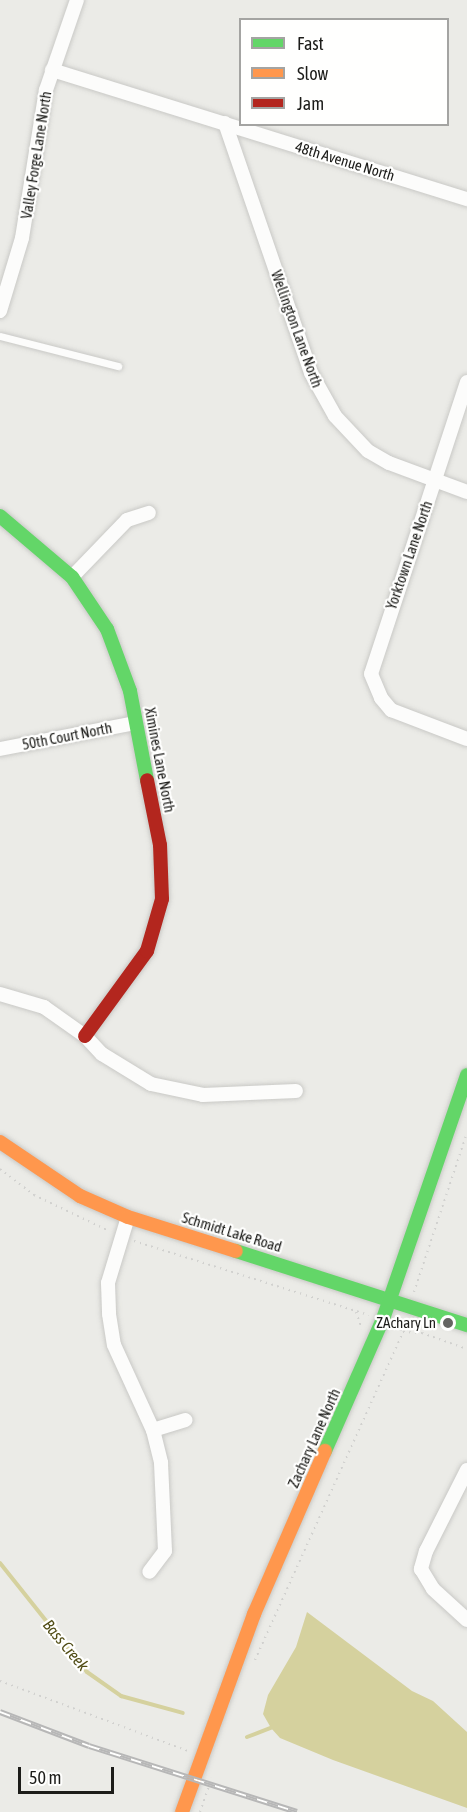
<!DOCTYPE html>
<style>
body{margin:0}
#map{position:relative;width:467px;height:1812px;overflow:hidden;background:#ebebe7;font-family:"Asap Condensed",sans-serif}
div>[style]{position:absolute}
.water>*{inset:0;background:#d5d19e}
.stream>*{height:4px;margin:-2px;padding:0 2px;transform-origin:2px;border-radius:2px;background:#d5d19e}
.path>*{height:2px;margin-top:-1px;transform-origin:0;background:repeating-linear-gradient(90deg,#d1d1cf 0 1.5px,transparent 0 6px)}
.roads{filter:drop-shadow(0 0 2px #c9c9c6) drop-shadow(0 0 2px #c9c9c6)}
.lane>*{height:7px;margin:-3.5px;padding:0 3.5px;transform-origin:3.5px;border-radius:3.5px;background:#fcfcfb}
.street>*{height:14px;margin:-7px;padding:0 7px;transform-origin:7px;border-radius:7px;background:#fcfcfb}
.fast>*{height:14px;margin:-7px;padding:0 7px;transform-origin:7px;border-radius:7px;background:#63d668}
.slow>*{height:14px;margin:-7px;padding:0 7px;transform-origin:7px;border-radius:7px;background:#ff974d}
.jam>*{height:14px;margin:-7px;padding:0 7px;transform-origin:7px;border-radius:7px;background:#b3261e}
.rail>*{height:6px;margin-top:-3px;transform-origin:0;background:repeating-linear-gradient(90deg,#fffffe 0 11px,#b7b7b7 0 22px);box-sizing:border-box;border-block:2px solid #b7b7b7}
.dots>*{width:16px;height:16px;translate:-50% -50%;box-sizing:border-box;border:3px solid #fffffe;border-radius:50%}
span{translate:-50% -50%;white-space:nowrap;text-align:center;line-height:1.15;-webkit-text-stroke:4.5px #fffffe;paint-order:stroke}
.street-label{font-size:15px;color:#1c1c19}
.poi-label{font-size:15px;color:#1c1c19}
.right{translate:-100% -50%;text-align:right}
.water-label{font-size:16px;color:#514d16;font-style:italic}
.legend{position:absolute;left:239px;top:18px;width:210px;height:108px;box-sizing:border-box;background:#fffffe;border:2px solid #a4a4a2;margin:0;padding:8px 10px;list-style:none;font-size:18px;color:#1c1c19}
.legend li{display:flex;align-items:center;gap:12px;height:30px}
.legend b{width:30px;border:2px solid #a4a4a2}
.scale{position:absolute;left:18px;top:1767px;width:96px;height:27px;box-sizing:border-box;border:3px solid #1c1c19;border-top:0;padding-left:8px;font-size:18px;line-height:21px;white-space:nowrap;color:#1c1c19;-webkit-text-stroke:4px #fffffe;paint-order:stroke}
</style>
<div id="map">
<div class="water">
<div style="clip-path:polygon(307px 1612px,412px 1691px,433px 1701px,467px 1732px,467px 1808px,333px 1760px,280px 1738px,271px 1728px,263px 1714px,268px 1695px,296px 1647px)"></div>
</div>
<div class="stream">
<div style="left:0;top:1563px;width:139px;rotate:51.4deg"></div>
<div style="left:87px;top:1672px;width:42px;rotate:35.2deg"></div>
<div style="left:121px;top:1696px;width:64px;rotate:15.3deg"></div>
<div style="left:247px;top:1737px;width:26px;rotate:-21deg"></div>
</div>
<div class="path">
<div style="left:0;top:1169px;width:43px;rotate:37.4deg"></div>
<div style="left:34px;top:1195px;width:83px;rotate:25.6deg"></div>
<div style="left:134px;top:1241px;width:246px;rotate:17.5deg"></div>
<div style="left:414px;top:1292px;width:168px;rotate:-71.6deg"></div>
<div style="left:356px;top:1312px;width:18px;rotate:71deg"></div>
<div style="left:397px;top:1325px;width:9px;rotate:49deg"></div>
<div style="left:403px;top:1332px;width:19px;rotate:3deg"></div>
<div style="left:422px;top:1333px;width:48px;rotate:19.6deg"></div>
<div style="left:255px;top:1660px;width:360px;rotate:-65.7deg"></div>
<div style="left:0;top:1681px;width:201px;rotate:20.4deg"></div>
<div style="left:200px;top:1812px;width:36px;rotate:-71deg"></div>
</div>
<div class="roads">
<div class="lane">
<div style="left:0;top:336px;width:122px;rotate:14.3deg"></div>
</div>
<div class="street">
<div style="left:52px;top:70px;width:435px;rotate:17.3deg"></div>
<div style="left:225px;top:123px;width:264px;rotate:71deg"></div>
<div style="left:311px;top:373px;width:49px;rotate:60.8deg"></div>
<div style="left:335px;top:416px;width:48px;rotate:46.7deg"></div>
<div style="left:368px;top:451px;width:24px;rotate:30deg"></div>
<div style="left:389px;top:463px;width:83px;rotate:20.4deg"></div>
<div style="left:0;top:311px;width:76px;rotate:-73.2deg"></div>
<div style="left:22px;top:238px;width:150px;rotate:-80.8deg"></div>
<div style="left:46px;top:90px;width:95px;rotate:-71deg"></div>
<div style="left:467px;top:382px;width:307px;rotate:108.2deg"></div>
<div style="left:371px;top:674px;width:26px;rotate:67deg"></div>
<div style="left:381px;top:698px;width:16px;rotate:50deg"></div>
<div style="left:391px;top:710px;width:81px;rotate:20.9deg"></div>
<div style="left:72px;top:577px;width:79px;rotate:-46deg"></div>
<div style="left:127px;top:520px;width:23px;rotate:-18deg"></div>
<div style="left:0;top:749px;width:137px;rotate:-10.9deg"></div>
<div style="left:0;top:994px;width:46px;rotate:16.5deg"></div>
<div style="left:44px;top:1007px;width:50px;rotate:35.3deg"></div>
<div style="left:85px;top:1036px;width:25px;rotate:47deg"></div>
<div style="left:102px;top:1054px;width:57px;rotate:31.5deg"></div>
<div style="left:151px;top:1084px;width:53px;rotate:11.9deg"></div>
<div style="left:203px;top:1095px;width:93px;rotate:-2.5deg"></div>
<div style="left:128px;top:1217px;width:69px;rotate:106.9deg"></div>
<div style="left:108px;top:1283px;width:31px;rotate:88deg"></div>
<div style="left:109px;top:1314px;width:31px;rotate:81deg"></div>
<div style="left:114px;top:1345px;width:94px;rotate:65.4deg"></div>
<div style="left:153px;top:1430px;width:34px;rotate:76deg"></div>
<div style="left:161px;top:1463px;width:88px;rotate:87.4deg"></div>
<div style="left:165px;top:1551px;width:26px;rotate:127deg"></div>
<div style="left:153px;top:1430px;width:34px;rotate:-17deg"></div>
<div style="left:467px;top:1470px;width:91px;rotate:116.8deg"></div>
<div style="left:426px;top:1551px;width:19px;rotate:106deg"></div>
<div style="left:421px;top:1569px;width:23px;rotate:59deg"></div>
<div style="left:433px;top:1589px;width:46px;rotate:42.4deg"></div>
</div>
<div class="fast">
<div style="left:0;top:516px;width:94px;rotate:40.3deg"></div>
<div style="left:72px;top:577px;width:63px;rotate:56.1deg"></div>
<div style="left:107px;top:629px;width:66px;rotate:69.6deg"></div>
<div style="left:130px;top:691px;width:91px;rotate:79.2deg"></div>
<div style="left:236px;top:1251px;width:243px;rotate:17.8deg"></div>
<div style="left:325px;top:1451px;width:144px;rotate:-66.3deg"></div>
<div style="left:383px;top:1319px;width:258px;rotate:-71deg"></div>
</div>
<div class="slow">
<div style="left:0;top:1142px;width:97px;rotate:34deg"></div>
<div style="left:80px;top:1196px;width:52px;rotate:23.6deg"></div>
<div style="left:128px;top:1217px;width:113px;rotate:17.5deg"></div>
<div style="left:182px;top:1812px;width:211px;rotate:-70deg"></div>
<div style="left:254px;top:1614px;width:178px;rotate:-66.5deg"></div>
</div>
<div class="jam">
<div style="left:85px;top:1036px;width:105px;rotate:-53.9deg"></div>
<div style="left:147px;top:951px;width:54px;rotate:-73.9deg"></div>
<div style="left:162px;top:899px;width:54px;rotate:-92.1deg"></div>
<div style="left:160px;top:845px;width:66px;rotate:-101.3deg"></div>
</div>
</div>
<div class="rail">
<div style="left:0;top:1712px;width:95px;rotate:20.9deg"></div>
<div style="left:89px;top:1746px;width:218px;rotate:17.6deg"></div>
</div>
<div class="dots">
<div style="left:448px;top:1323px;background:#646461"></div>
</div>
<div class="street-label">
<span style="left:36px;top:155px;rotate:-81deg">Valley Forge Lane North</span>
<span style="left:345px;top:161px;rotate:17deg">48th Avenue North</span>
<span style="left:297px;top:329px;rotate:70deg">Wellington Lane North</span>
<span style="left:409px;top:555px;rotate:-71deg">Yorktown Lane North</span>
<span style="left:67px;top:736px;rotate:-11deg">50th Court North</span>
<span style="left:160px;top:760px;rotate:79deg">Ximines Lane North</span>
<span style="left:232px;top:1232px;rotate:17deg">Schmidt Lake Road</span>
<span style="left:314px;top:1438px;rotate:-66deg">Zachary Lane North</span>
</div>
<div class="poi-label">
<span class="right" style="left:436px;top:1323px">ZAchary Ln</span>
</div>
<div class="water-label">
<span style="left:66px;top:1645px;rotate:50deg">Bass Creek</span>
</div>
<ul class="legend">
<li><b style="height:8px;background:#63d668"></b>Fast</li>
<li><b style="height:8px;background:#ff974d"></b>Slow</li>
<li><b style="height:8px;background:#b3261e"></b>Jam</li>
</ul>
<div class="scale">50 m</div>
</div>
